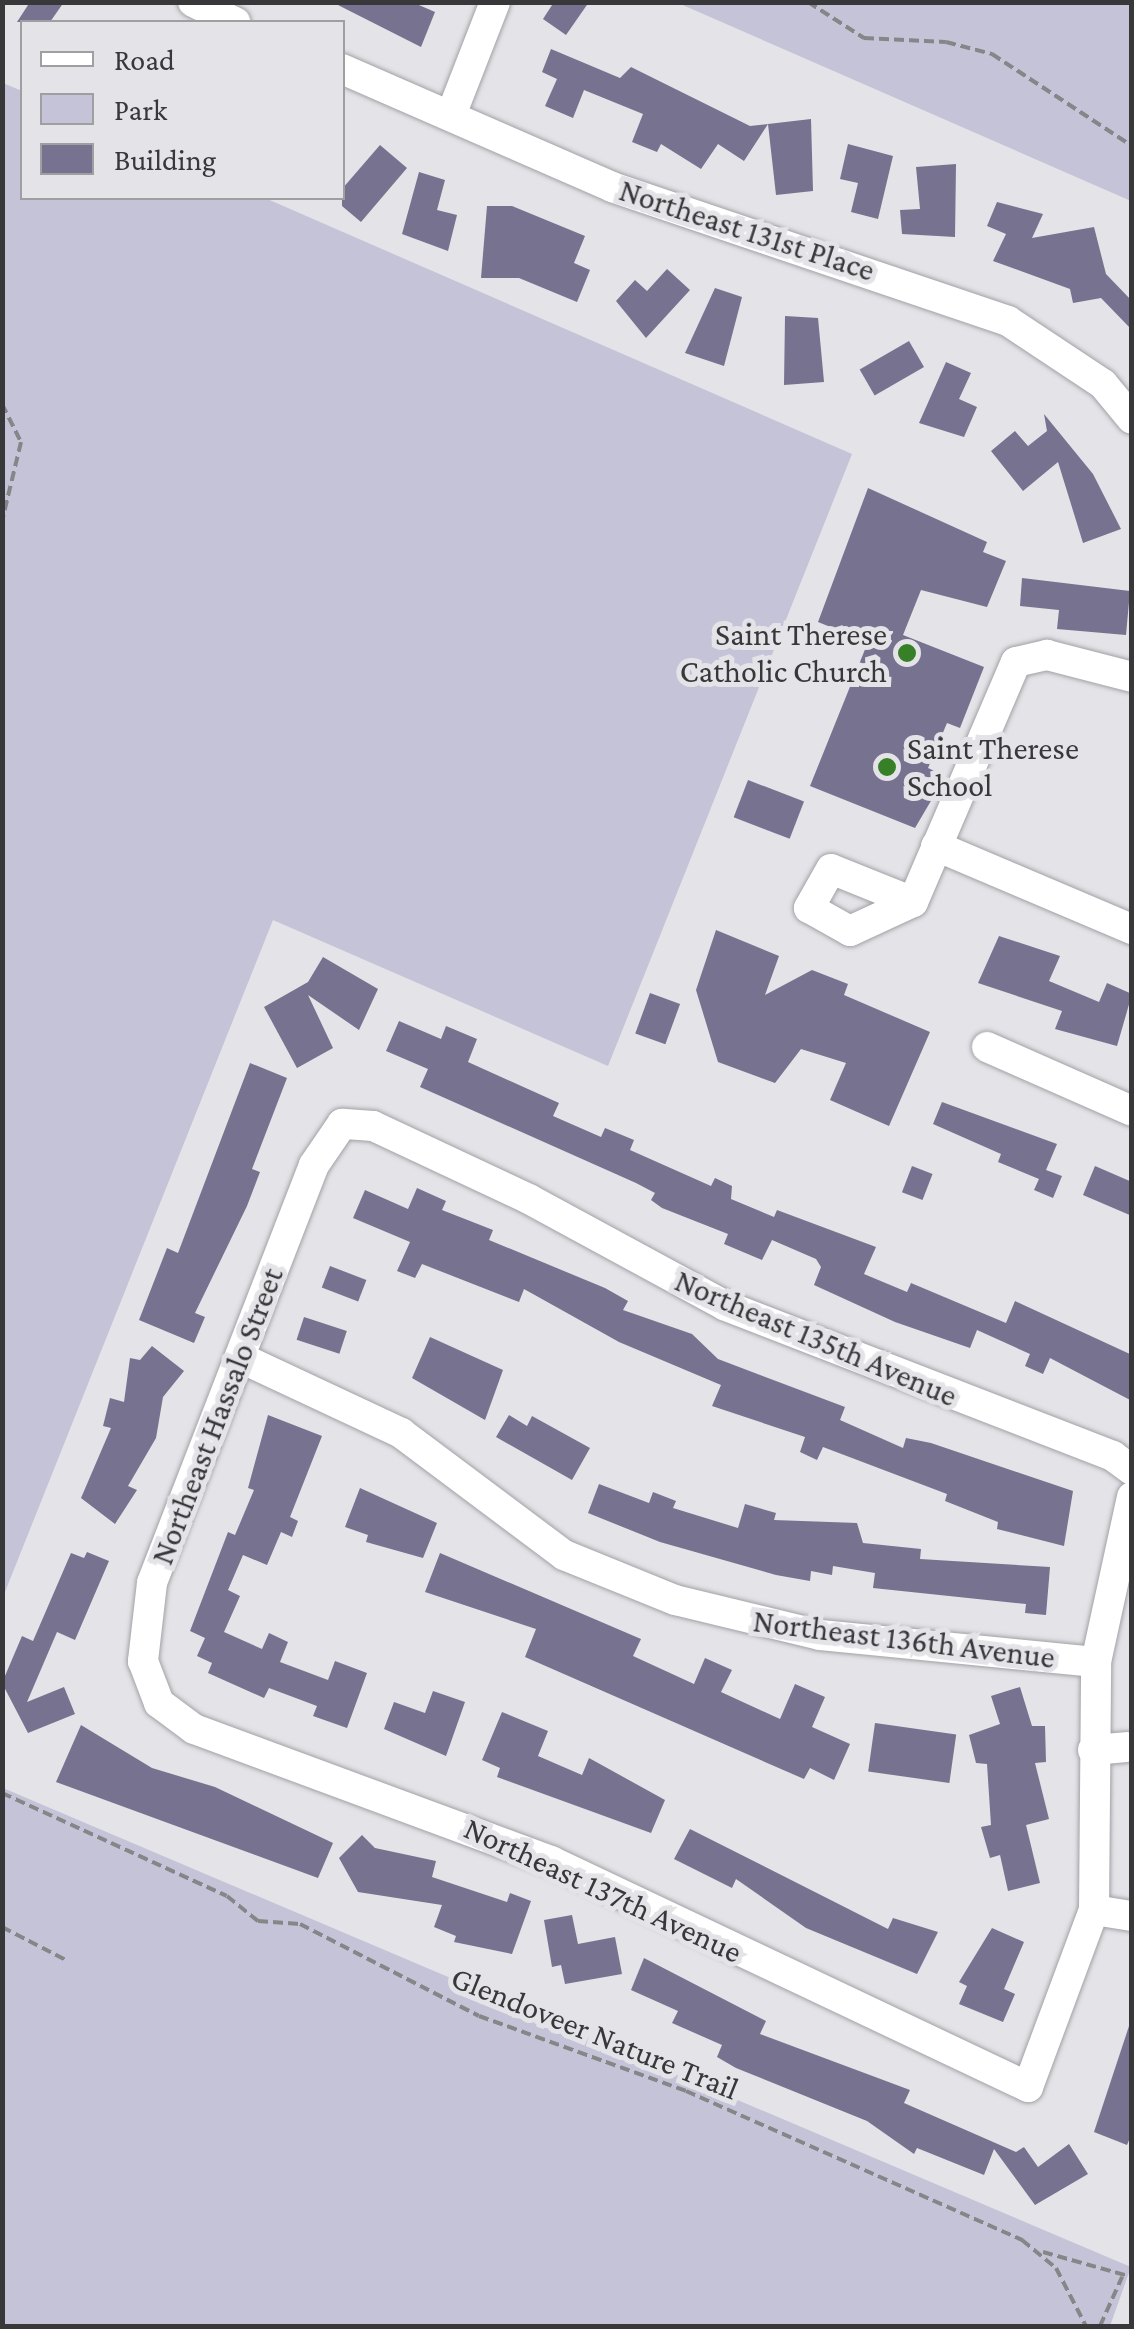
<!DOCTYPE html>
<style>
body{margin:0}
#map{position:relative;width:1134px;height:2329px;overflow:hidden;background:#e4e3e8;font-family:"Crimson Pro",serif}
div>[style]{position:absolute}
.green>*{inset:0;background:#c5c3d7}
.building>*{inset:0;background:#76728f;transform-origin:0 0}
.path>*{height:4px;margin-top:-2px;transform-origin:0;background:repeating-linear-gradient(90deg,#868689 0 10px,transparent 0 15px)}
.roads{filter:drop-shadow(0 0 2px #a2a1a6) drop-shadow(0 0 2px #a2a1a6)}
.minor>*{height:30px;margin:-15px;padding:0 15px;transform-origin:15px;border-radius:15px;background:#fff}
.dots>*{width:28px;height:28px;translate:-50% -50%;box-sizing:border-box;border:5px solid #e4e3e8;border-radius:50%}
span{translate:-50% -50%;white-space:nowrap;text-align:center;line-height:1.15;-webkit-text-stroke:10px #e4e3e8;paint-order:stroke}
.street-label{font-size:32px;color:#38383a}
.poi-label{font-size:32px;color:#38383a}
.right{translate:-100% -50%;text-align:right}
.left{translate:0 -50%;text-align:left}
.frame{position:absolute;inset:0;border:5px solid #38383a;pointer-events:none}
.legend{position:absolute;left:20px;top:20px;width:325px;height:180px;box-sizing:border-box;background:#e4e3e8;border:2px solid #9f9fa2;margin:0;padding:12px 18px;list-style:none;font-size:30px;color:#38383a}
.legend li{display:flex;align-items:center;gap:20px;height:50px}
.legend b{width:50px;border:2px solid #9f9fa2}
</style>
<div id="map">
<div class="green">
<div style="clip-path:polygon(678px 3px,1131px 3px,1131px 201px)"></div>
<div style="clip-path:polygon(3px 83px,22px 91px,22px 198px,265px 198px,852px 454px,608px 1066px,273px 920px,3px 1597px)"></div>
<div style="clip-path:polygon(3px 1788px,1131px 2267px,1110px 2326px,3px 2326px)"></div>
</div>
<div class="building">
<div style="clip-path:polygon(30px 2px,64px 2px,50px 22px,17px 22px)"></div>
<div style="clip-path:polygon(332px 2px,412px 2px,435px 12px,421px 47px)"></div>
<div style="clip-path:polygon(554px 2px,589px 2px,566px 35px,543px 19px)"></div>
<div style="clip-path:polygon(551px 49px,620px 78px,631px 67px,750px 126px,768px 124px,744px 161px,718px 144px,701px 169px,661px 144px,657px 152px,632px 142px,643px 114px,584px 90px,573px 118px,545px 106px,557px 79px,542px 72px)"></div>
<div style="clip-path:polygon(811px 119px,813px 191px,776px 195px,768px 124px)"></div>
<div style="clip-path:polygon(848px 144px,893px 156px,878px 219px,851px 212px,858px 183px,840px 179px)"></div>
<div style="clip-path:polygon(380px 145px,407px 168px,361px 222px,342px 206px,342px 189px)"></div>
<div style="clip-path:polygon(956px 164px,955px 237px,902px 234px,900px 210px,920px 209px,916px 167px)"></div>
<div style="clip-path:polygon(419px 172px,445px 180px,437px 210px,457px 215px,448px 251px,402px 234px)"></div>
<div style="clip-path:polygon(997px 202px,1043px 214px,1032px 238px,1094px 227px,1106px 274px,1132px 301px,1132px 330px,1101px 298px,1073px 303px,1070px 289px,993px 261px,1006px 234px,987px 226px)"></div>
<div style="clip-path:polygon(487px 206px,512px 206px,585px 236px,574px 263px,590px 270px,577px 302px,519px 278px,481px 278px)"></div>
<div style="clip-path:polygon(667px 269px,690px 290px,646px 338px,616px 301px,635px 280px,647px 291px)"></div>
<div style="clip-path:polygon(715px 288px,742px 297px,724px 366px,685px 353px)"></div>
<div style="clip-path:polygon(785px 316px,818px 318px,824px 382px,784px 385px)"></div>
<div style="left:909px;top:341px;width:30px;height:57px;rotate:60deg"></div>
<div style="clip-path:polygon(946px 362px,971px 373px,959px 399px,977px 407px,964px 437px,919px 423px)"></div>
<div style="clip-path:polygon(1044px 414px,1093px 474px,1121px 529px,1083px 543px,1058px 462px,1023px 491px,991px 451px,1015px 431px,1028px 446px,1047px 431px)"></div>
<div style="clip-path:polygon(868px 488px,987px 542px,983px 552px,1006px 561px,987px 607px,921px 590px,903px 635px,984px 667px,960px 728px,947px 723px,928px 768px,939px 773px,935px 794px,915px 828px,810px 786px,868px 642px,818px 622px)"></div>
<div style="clip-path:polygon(1022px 578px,1130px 591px,1126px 635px,1057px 629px,1059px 610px,1020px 606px)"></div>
<div style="left:748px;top:780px;width:60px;height:40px;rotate:21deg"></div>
<div style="clip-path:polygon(716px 930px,779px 956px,765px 995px,812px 970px,848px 984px,844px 995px,930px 1032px,889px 1126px,830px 1100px,846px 1063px,801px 1049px,775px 1083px,718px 1062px,696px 990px)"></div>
<div style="clip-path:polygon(999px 936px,1060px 956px,1049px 981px,1099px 1002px,1107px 983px,1132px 994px,1117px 1046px,1055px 1029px,1062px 1011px,978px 983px)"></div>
<div style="clip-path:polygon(323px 957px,378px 989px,359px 1030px,308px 995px,333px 1048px,297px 1068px,264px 1007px,308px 982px)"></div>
<div style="left:650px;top:993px;width:32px;height:43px;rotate:20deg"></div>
<div style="clip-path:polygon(399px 1021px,441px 1039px,446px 1026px,477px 1039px,468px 1062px,559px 1103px,553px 1116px,601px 1137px,605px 1128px,634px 1140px,630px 1150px,711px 1186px,715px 1178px,732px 1186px,731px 1199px,774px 1217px,777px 1210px,876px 1247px,864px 1274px,907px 1292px,911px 1283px,1006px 1323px,1015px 1301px,1132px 1355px,1132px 1401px,1050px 1358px,1043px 1374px,1025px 1366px,1030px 1354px,977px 1330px,970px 1348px,895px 1322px,814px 1285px,821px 1267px,816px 1259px,772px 1240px,762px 1260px,724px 1244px,728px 1234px,662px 1208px,651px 1200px,655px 1193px,636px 1183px,420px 1087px,428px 1069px,386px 1051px)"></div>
<div style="clip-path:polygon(250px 1063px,287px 1078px,252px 1169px,260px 1172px,247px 1206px,195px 1313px,205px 1317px,194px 1343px,139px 1320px,167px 1248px,178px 1253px)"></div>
<div style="clip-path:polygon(942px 1102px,1057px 1144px,1046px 1170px,1062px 1176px,1053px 1198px,1034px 1190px,1039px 1179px,998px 1162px,1001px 1154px,933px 1124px)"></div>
<div style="left:912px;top:1166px;width:22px;height:28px;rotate:21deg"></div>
<div style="clip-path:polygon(1095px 1166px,1132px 1182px,1132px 1216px,1083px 1195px)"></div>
<div style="clip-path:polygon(417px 1188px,446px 1201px,442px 1210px,493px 1230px,489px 1240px,605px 1288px,628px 1301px,623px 1310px,692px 1334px,718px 1359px,845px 1407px,840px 1420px,903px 1448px,906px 1438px,931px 1443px,1073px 1491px,1064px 1546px,997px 1529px,998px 1522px,945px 1501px,947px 1494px,823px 1447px,817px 1460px,800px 1452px,805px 1437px,712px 1406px,721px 1385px,619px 1342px,524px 1289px,519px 1302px,422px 1264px,415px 1278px,397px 1271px,410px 1242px,353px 1218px,365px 1190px,408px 1209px)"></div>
<div style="left:330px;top:1266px;width:39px;height:23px;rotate:21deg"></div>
<div style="left:304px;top:1317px;width:45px;height:24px;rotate:18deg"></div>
<div style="clip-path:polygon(430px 1337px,503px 1370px,485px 1420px,412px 1378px)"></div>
<div style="clip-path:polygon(152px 1346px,184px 1371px,163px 1397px,156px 1438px,128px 1486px,137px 1490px,115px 1524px,81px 1498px,111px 1428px,103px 1426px,110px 1398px,124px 1402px,130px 1358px,140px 1360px)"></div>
<div style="clip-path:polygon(268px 1415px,322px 1436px,290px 1517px,298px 1521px,292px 1537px,281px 1532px,267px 1565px,243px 1555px,228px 1590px,240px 1596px,224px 1632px,262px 1649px,269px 1633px,288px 1642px,280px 1662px,328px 1680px,335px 1661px,367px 1673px,347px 1728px,313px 1716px,317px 1706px,269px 1688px,264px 1698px,208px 1673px,212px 1663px,197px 1656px,205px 1638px,190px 1631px,228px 1532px,235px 1535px,254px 1490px,248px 1488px)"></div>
<div style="clip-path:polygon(509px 1415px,527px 1426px,532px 1416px,590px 1448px,572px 1480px,496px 1437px)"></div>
<div style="clip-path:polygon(599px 1484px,649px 1503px,653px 1492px,676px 1501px,673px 1508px,738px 1528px,745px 1504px,776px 1513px,774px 1520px,857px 1523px,863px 1543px,921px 1549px,920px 1559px,1050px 1567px,1046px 1615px,1025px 1613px,1026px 1604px,873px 1588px,875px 1573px,833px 1566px,832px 1575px,811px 1571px,810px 1581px,776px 1575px,660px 1542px,588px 1513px)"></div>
<div style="clip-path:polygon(360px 1488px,437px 1523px,423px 1558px,366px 1542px,368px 1535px,345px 1527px)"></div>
<div style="clip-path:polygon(87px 1552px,109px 1561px,75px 1640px,57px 1632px,27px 1702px,64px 1687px,75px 1714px,28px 1733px,2px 1683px,22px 1636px,33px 1641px,71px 1553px,84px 1558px)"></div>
<div style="clip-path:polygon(440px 1553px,641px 1639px,633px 1656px,694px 1684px,705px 1658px,732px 1670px,721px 1692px,780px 1719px,795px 1684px,825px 1697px,812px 1727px,850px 1744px,834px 1780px,810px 1768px,804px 1779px,525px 1657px,536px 1629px,425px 1592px)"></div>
<div style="clip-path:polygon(1020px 1687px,1032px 1726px,1045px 1726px,1046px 1762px,1035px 1763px,1049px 1819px,1026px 1825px,1040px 1883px,1008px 1891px,1000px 1855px,990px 1858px,981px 1827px,991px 1825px,987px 1764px,976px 1763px,969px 1735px,1000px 1724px,991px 1696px)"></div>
<div style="clip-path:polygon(433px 1691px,465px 1702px,446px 1756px,384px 1729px,394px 1702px,425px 1713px)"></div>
<div style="clip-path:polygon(502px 1712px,548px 1731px,538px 1756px,582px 1775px,589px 1758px,665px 1800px,651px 1833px,497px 1777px,500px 1768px,482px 1760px)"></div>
<div style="left:875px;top:1723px;width:82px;height:49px;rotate:8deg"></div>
<div style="clip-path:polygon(81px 1725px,152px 1768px,215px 1787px,333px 1843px,318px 1878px,56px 1782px)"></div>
<div style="clip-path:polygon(690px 1829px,888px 1929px,893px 1918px,938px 1932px,917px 1974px,806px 1928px,736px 1879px,732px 1888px,674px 1859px)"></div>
<div style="clip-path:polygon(362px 1835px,375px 1848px,436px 1861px,432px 1877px,507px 1902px,510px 1893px,531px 1901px,512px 1954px,454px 1942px,456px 1936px,434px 1927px,442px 1905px,358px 1892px,339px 1858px)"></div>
<div style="clip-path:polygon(572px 1915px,578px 1944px,615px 1937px,622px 1974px,565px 1984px,561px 1965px,552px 1967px,544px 1920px)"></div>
<div style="clip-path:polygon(992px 1928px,1024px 1942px,1004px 1989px,1015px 1994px,1003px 2022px,959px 2004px,967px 1986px,959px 1982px)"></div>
<div style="clip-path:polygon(644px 1958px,766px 2021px,760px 2034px,910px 2090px,904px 2103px,1016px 2152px,1024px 2147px,1038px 2167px,1069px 2144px,1088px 2174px,1035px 2205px,994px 2149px,984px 2175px,917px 2148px,914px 2154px,867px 2121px,736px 2068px,717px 2057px,722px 2045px,672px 2023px,678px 2011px,631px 1990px)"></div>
<div style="clip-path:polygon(1132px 2017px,1132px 2133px,1127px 2145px,1094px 2132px)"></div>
</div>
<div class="path">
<div style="left:808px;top:2px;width:67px;rotate:32.7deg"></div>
<div style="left:864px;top:38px;width:82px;rotate:2.8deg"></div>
<div style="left:946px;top:42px;width:48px;rotate:14.6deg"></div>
<div style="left:992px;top:54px;width:168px;rotate:33.3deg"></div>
<div style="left:2px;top:404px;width:42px;rotate:63.4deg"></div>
<div style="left:21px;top:442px;width:81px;rotate:103.5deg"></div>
<div style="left:2px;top:1793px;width:247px;rotate:24.6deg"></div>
<div style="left:227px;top:1896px;width:40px;rotate:39deg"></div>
<div style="left:258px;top:1921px;width:42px;rotate:4.1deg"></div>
<div style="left:300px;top:1924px;width:201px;rotate:27.2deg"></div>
<div style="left:479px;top:2016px;width:220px;rotate:19.9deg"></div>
<div style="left:686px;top:2091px;width:368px;rotate:23.9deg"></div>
<div style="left:1022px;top:2240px;width:44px;rotate:39.5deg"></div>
<div style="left:1056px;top:2268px;width:65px;rotate:62.7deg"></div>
<div style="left:2px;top:1927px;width:74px;rotate:27.3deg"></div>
<div style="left:1043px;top:2252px;width:92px;rotate:15.7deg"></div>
<div style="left:1100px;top:2326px;width:54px;rotate:-65.8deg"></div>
</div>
<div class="roads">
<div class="minor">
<div style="left:193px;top:2px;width:47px;rotate:25.5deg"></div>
<div style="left:342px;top:69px;width:295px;rotate:23.6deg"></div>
<div style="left:612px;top:187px;width:418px;rotate:18.7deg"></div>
<div style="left:1008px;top:321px;width:114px;rotate:33.6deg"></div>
<div style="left:1103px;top:384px;width:45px;rotate:50.4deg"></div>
<div style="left:451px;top:115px;width:121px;rotate:-68.7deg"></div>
<div style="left:936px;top:846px;width:213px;rotate:23deg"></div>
<div style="left:913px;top:902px;width:88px;rotate:-158.1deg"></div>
<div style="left:831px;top:869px;width:45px;rotate:119.4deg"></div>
<div style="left:809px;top:908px;width:47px;rotate:29.3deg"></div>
<div style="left:850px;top:931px;width:69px;rotate:-24.7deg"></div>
<div style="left:913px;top:902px;width:261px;rotate:-66.8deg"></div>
<div style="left:1016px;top:662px;width:32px;rotate:-13deg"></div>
<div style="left:1047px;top:655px;width:88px;rotate:14.5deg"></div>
<div style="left:987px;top:1047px;width:158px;rotate:23.8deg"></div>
<div style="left:241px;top:1358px;width:177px;rotate:25.1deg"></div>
<div style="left:401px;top:1433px;width:204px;rotate:36.8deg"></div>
<div style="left:564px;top:1555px;width:120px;rotate:22.1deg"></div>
<div style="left:675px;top:1600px;width:149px;rotate:13.6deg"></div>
<div style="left:820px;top:1635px;width:277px;rotate:5.6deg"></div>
<div style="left:1132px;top:1470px;width:24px;rotate:-144deg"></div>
<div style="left:1113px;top:1456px;width:417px;rotate:-158.8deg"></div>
<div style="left:724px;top:1305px;width:222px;rotate:-151.5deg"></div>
<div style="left:529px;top:1199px;width:172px;rotate:-154.9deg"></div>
<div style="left:373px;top:1126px;width:31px;rotate:-176deg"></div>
<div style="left:342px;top:1124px;width:50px;rotate:124.3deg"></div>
<div style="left:314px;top:1165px;width:448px;rotate:111.2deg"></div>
<div style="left:152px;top:1583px;width:79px;rotate:96.6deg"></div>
<div style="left:143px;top:1661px;width:45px;rotate:69.1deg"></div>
<div style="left:159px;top:1703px;width:44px;rotate:36.6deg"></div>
<div style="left:194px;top:1729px;width:381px;rotate:20.3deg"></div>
<div style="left:551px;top:1861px;width:528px;rotate:25.35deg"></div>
<div style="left:1028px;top:2087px;width:189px;rotate:-69.6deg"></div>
<div style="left:1094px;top:1910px;width:248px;rotate:-89.5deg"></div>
<div style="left:1096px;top:1662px;width:169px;rotate:-77.7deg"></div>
<div style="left:1093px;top:1750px;width:33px;rotate:-5deg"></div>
<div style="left:1094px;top:1910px;width:38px;rotate:9deg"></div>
</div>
</div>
<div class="dots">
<div style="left:907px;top:653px;background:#378027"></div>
<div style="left:887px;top:767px;background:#378027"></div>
</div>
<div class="street-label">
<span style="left:747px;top:230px;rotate:18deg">Northeast 131st Place</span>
<span style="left:816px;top:1338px;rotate:23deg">Northeast 135th Avenue</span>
<span style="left:217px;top:1416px;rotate:-69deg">Northeast Hassalo Street</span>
<span style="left:904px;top:1639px;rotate:7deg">Northeast 136th Avenue</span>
<span style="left:603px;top:1890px;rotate:25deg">Northeast 137th Avenue</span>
<span style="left:595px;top:2033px;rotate:22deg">Glendoveer Nature Trail</span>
</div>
<div class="poi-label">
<span class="right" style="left:887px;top:653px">Saint Therese<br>Catholic Church</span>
<span class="left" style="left:907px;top:767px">Saint Therese<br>School</span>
</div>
<div class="frame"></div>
<ul class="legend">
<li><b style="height:12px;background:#fff"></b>Road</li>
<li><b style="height:28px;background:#c5c3d7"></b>Park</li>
<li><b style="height:28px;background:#76728f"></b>Building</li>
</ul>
</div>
